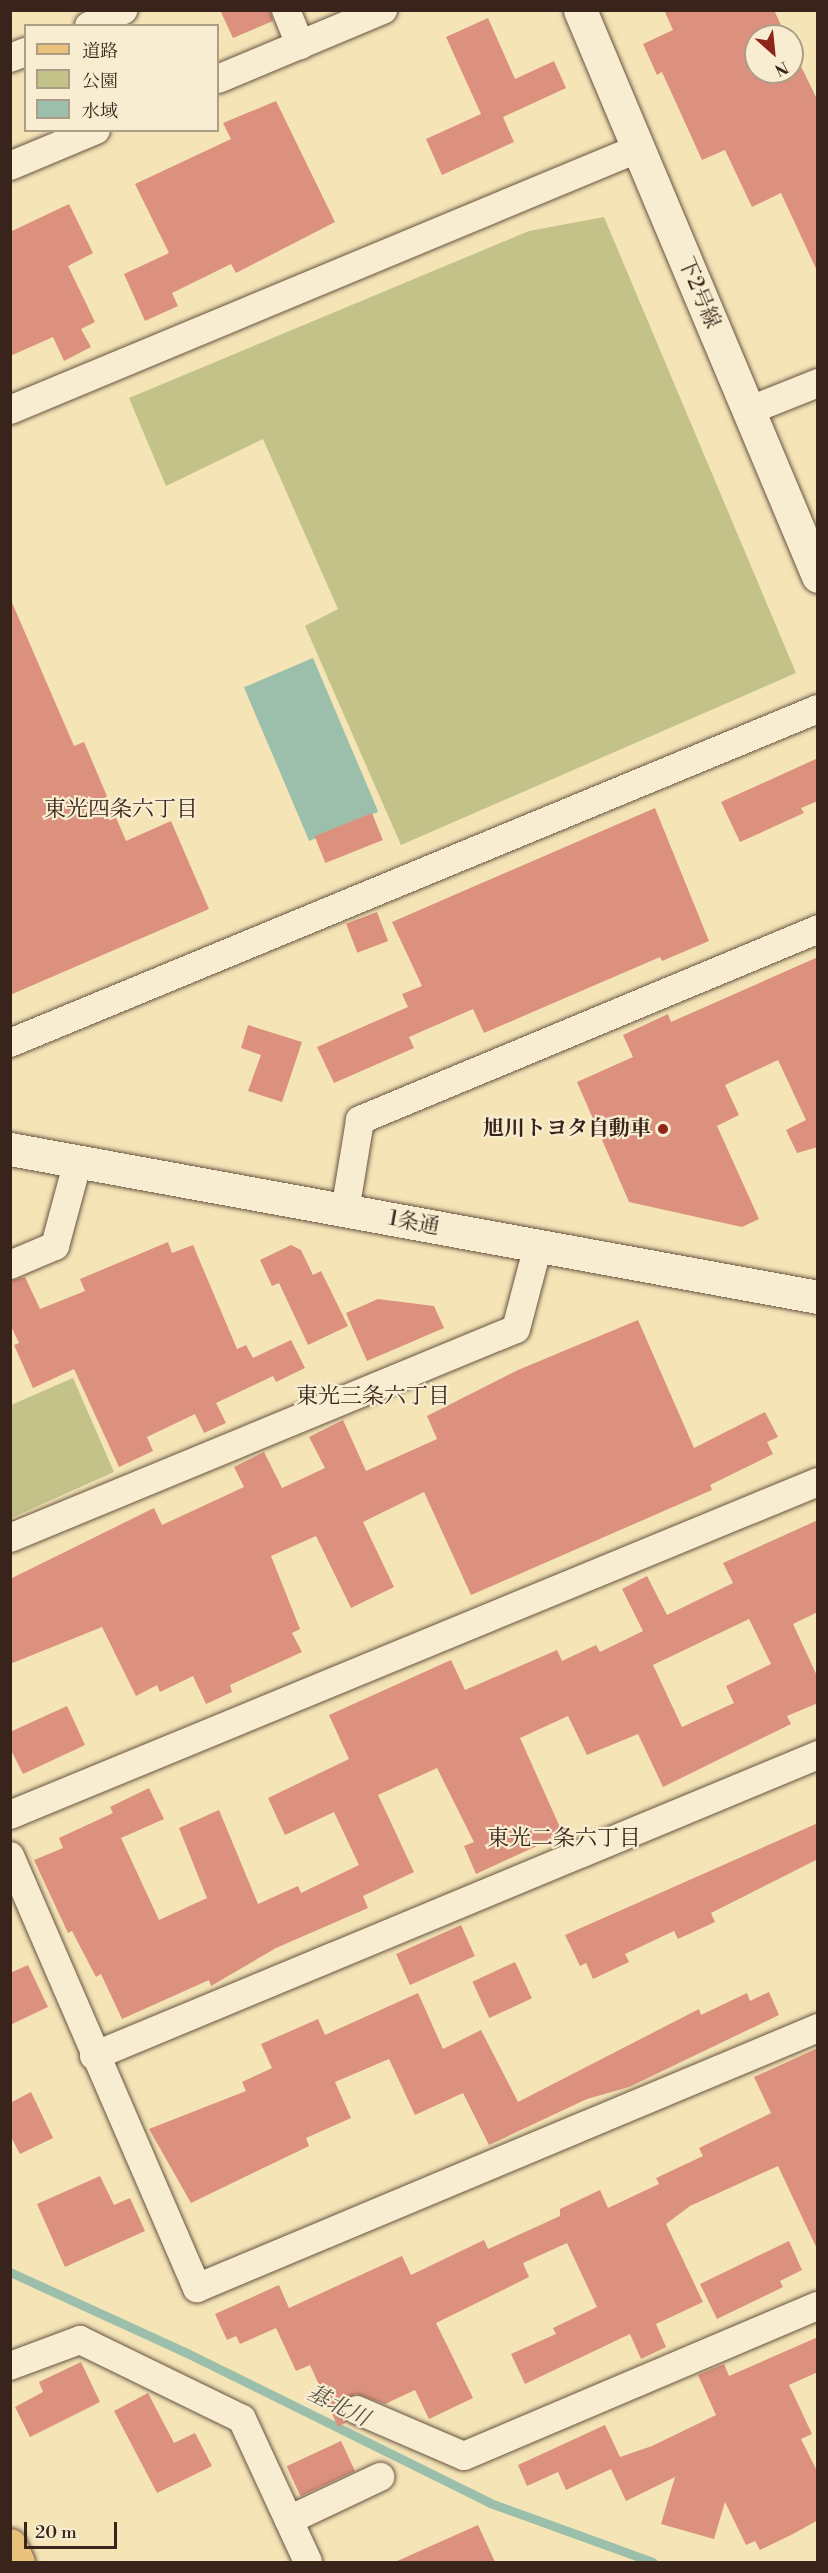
<!DOCTYPE html>
<meta charset="utf-8">
<style>
body{margin:0}
#map{position:relative;width:828px;height:2573px;overflow:hidden;background:#f4e4b6;font-family:"Libre Bodoni","Noto Serif JP",serif}
div>[style]{position:absolute}
.green>*{inset:0;background:#c3c289}
.water>*{inset:0;background:#9cbfac;transform-origin:0 0}
.stream>*{height:9px;margin:-4.5px;padding:0 4.5px;transform-origin:4.5px;border-radius:4.5px;background:#9cbfac}
.building>*{inset:0;background:#dc917e;transform-origin:0 0}
.roads{filter:drop-shadow(0 0 2px #685442) drop-shadow(0 0 2px #685442)}
.minor>*{height:28px;margin:-14px;padding:0 14px;transform-origin:14px;border-radius:14px;background:#f8edd0}
.tertiary>*{height:33px;margin:-16.5px;padding:0 16.5px;transform-origin:16.5px;border-radius:16.5px;background:#f8edd0}
.secondary>*{height:33px;margin:-16.5px;padding:0 16.5px;transform-origin:16.5px;border-radius:16.5px;background:#f8edd0}
.primary>*{height:33px;margin:-16.5px;padding:0 16.5px;transform-origin:16.5px;border-radius:16.5px;background:#eac27b}
.dots>*{width:16px;height:16px;translate:-50% -50%;box-sizing:border-box;border:3px solid #f8edd0;border-radius:50%}
span{translate:-50% -50%;white-space:nowrap;text-align:center;line-height:1.15;-webkit-text-stroke:4.5px #f8edd0;paint-order:stroke}
.street-label{font-size:21px;color:#39241c}
.poi-label{font-size:21px;color:#39241c;font-weight:700}
.right{translate:-100% -50%;text-align:right}
.neighbourhood-label{font-size:22px;color:#39241c}
.water-label{font-size:22px;color:#575247;font-style:italic}
.frame{position:absolute;inset:0;border:12px solid #39241c;pointer-events:none}
.legend{position:absolute;left:24px;top:24px;width:195px;height:108px;box-sizing:border-box;background:#f8edd0;border:2px solid #ac9d88;margin:0;padding:8px 10px;list-style:none;font-size:18px;color:#39241c}
.legend li{display:flex;align-items:center;gap:12px;height:30px}
.legend b{width:30px;border:2px solid #ac9d88}
.north{position:absolute;left:744px;top:24px;width:60px;height:60px;box-sizing:border-box;background:#f8edd0;border:2px solid #ac9d88;border-radius:50%;rotate:153deg;font-size:16px;font-weight:700;line-height:24px;text-align:center;color:#39241c}
.north::after{content:'';display:block;margin:auto;width:21px;height:27px;background:#8f2418;clip-path:polygon(50% 0,100% 100%,50% 72%,0 100%)}
.scale{position:absolute;left:24px;top:2522px;width:93px;height:27px;box-sizing:border-box;border:3px solid #39241c;border-top:0;padding-left:8px;font-size:18px;line-height:21px;white-space:nowrap;color:#39241c;-webkit-text-stroke:4px #f8edd0;paint-order:stroke}
</style>
<div id="map">
<div class="green">
<div style="clip-path:polygon(604px 217px,796px 673px,401px 845px,305px 626px,338px 609px,263px 439px,166px 486px,129px 398px,529px 231px)"></div>
<div style="clip-path:polygon(73px 1378px,114px 1472px,11px 1518px,11px 1405px)"></div>
</div>
<div class="water">
<div style="left:313px;top:658px;width:167px;height:75px;rotate:67deg"></div>
</div>
<div class="stream">
<div style="left:10px;top:2272px;width:192px;rotate:24.6deg"></div>
<div style="left:185px;top:2352px;width:340px;rotate:26.3deg"></div>
<div style="left:490px;top:2503px;width:173px;rotate:19.9deg"></div>
</div>
<div class="building">
<div style="clip-path:polygon(220px 10px,270px 10px,273px 21px,233px 38px)"></div>
<div style="clip-path:polygon(664px 10px,774px 10px,786px 36px,756px 36px,756px 72px,792px 72px,792px 48px,818px 101px,818px 273px,781px 193px,752px 207px,725px 150px,702px 160px,662px 72px,657px 75px,643px 44px,673px 30px)"></div>
<div style="clip-path:polygon(488px 18px,515px 79px,554px 61px,566px 88px,503px 117px,514px 142px,442px 175px,426px 139px,481px 114px,446px 37px)"></div>
<div style="clip-path:polygon(276px 101px,335px 222px,236px 273px,231px 264px,172px 293px,178px 306px,145px 321px,124px 274px,169px 253px,135px 184px,231px 139px,223px 123px)"></div>
<div style="clip-path:polygon(69px 204px,93px 253px,68px 266px,95px 322px,81px 329px,91px 347px,64px 361px,53px 337px,10px 356px,10px 232px)"></div>
<div style="clip-path:polygon(10px 598px,74px 746px,84px 742px,126px 841px,171px 821px,209px 909px,10px 995px)"></div>
<div style="clip-path:polygon(818px 758px,818px 801px,801px 808px,804px 813px,740px 842px,721px 802px)"></div>
<div style="clip-path:polygon(655px 808px,709px 941px,662px 961px,660px 957px,484px 1033px,473px 1009px,409px 1037px,414px 1048px,334px 1083px,317px 1047px,408px 1007px,402px 994px,422px 986px,392px 922px)"></div>
<div style="left:372px;top:813px;width:29px;height:62px;rotate:68deg"></div>
<div style="left:377px;top:912px;width:31px;height:33px;rotate:69deg"></div>
<div style="clip-path:polygon(818px 957px,818px 1147px,797px 1153px,786px 1130px,806px 1120px,778px 1060px,725px 1085px,739px 1115px,717px 1126px,759px 1219px,742px 1227px,629px 1202px,577px 1082px,633px 1057px,623px 1035px,668px 1014px,671px 1022px)"></div>
<div style="clip-path:polygon(248px 1025px,302px 1042px,282px 1102px,248px 1091px,261px 1055px,241px 1048px)"></div>
<div style="clip-path:polygon(168px 1242px,172px 1253px,193px 1245px,237px 1349px,246px 1345px,253px 1358px,291px 1340px,305px 1368px,276px 1382px,273px 1376px,216px 1403px,226px 1423px,204px 1433px,195px 1414px,147px 1437px,153px 1451px,119px 1467px,74px 1369px,33px 1388px,14px 1345px,19px 1343px,10px 1324px,10px 1281px,25px 1277px,40px 1309px,85px 1291px,80px 1279px)"></div>
<div style="clip-path:polygon(291px 1245px,301px 1250px,313px 1275px,321px 1271px,348px 1326px,308px 1345px,279px 1283px,272px 1286px,260px 1260px)"></div>
<div style="clip-path:polygon(378px 1299px,434px 1306px,444px 1328px,367px 1361px,346px 1313px)"></div>
<div style="clip-path:polygon(638px 1320px,694px 1448px,765px 1412px,778px 1437px,767px 1442px,773px 1454px,710px 1485px,712px 1490px,471px 1595px,424px 1492px,363px 1522px,394px 1587px,351px 1608px,316px 1536px,271px 1556px,300px 1629px,292px 1633px,302px 1652px,230px 1685px,232px 1692px,206px 1704px,193px 1676px,160px 1692px,157px 1685px,136px 1696px,102px 1627px,10px 1664px,10px 1579px,154px 1508px,162px 1525px,244px 1487px,234px 1467px,264px 1452px,282px 1488px,325px 1468px,309px 1437px,343px 1420px,366px 1471px,437px 1439px,427px 1416px,518px 1370px)"></div>
<div style="clip-path:polygon(evenodd,818px 1520px,818px 1612px,793px 1624px,818px 1678px,818px 1703px,787px 1716px,791px 1724px,663px 1787px,638px 1734px,587px 1755px,568px 1716px,520px 1738px,563px 1834px,476px 1874px,464px 1846px,474px 1842px,437px 1768px,378px 1795px,414px 1872px,363px 1896px,368px 1908px,276px 1948px,211px 1986px,209px 1980px,122px 2019px,101px 1974px,96px 1977px,72px 1931px,68px 1933px,34px 1860px,63px 1848px,59px 1838px,113px 1813px,110px 1807px,149px 1788px,164px 1819px,121px 1838px,159px 1920px,207px 1898px,179px 1828px,219px 1810px,258px 1904px,298px 1886px,301px 1893px,359px 1865px,334px 1812px,285px 1835px,268px 1798px,349px 1759px,329px 1715px,451px 1660px,465px 1690px,557px 1650px,562px 1661px,596px 1645px,600px 1652px,643px 1631px,622px 1589px,647px 1576px,667px 1615px,733px 1583px,723px 1563px,818px 1520px,749px 1619px,771px 1664px,726px 1686px,734px 1703px,682px 1727px,653px 1665px,749px 1619px)"></div>
<div style="clip-path:polygon(67px 1706px,85px 1745px,23px 1774px,10px 1748px,10px 1732px)"></div>
<div style="clip-path:polygon(818px 1823px,818px 1859px,711px 1913px,715px 1922px,678px 1939px,674px 1931px,625px 1954px,629px 1962px,593px 1979px,586px 1963px,580px 1966px,565px 1935px)"></div>
<div style="left:461px;top:1925px;width:34px;height:71px;rotate:66deg"></div>
<div style="left:515px;top:1962px;width:40px;height:47px;rotate:65deg"></div>
<div style="clip-path:polygon(28px 1965px,48px 2007px,10px 2025px,10px 1973px)"></div>
<div style="clip-path:polygon(769px 1992px,779px 2015px,629px 2087px,587px 2099px,489px 2145px,463px 2093px,415px 2115px,389px 2059px,335px 2082px,351px 2118px,306px 2138px,309px 2146px,191px 2203px,149px 2129px,246px 2091px,242px 2082px,272px 2068px,261px 2044px,318px 2019px,325px 2035px,418px 1993px,443px 2049px,481px 2030px,518px 2102px,699px 2009px,701px 2015px,747px 1993px,750px 2001px)"></div>
<div style="clip-path:polygon(818px 2048px,818px 2251px,778px 2166px,690px 2206px,666px 2224px,703px 2302px,656px 2324px,666px 2347px,641px 2359px,630px 2334px,525px 2384px,511px 2354px,556px 2334px,553px 2328px,597px 2307px,567px 2243px,523px 2263px,529px 2277px,436px 2323px,473px 2398px,429px 2419px,415px 2390px,385px 2404px,356px 2394px,342px 2403px,347px 2422px,338px 2427px,310px 2365px,296px 2371px,276px 2328px,240px 2344px,236px 2336px,227px 2340px,215px 2314px,279px 2285px,289px 2308px,402px 2256px,411px 2275px,484px 2240px,488px 2249px,560px 2216px,560px 2209px,600px 2190px,608px 2208px,659px 2184px,656px 2178px,703px 2156px,699px 2148px,771px 2113px,754px 2077px)"></div>
<div style="clip-path:polygon(31px 2092px,53px 2138px,20px 2154px,10px 2135px,10px 2103px)"></div>
<div style="clip-path:polygon(100px 2176px,114px 2205px,130px 2198px,145px 2231px,65px 2267px,37px 2204px)"></div>
<div style="clip-path:polygon(789px 2241px,802px 2270px,780px 2281px,783px 2287px,717px 2319px,700px 2284px)"></div>
<div style="clip-path:polygon(818px 2337px,818px 2372px,789px 2385px,812px 2434px,801px 2439px,818px 2473px,818px 2520px,793px 2534px,760px 2550px,755px 2541px,746px 2545px,725px 2502px,714px 2539px,661px 2524px,675px 2477px,626px 2501px,611px 2469px,566px 2490px,558px 2472px,527px 2486px,518px 2465px,605px 2425px,620px 2457px,652px 2446px,716px 2415px,698px 2375px,724px 2364px,729px 2376px)"></div>
<div style="clip-path:polygon(81px 2362px,100px 2402px,30px 2437px,15px 2407px,43px 2392px,39px 2382px)"></div>
<div style="clip-path:polygon(148px 2393px,174px 2443px,195px 2433px,212px 2466px,157px 2493px,114px 2411px)"></div>
<div style="left:341px;top:2441px;width:33px;height:60px;rotate:65deg"></div>
<div style="clip-path:polygon(478px 2525px,495px 2562px,395px 2562px)"></div>
</div>
<div class="roads">
<div class="minor">
<div style="left:286px;top:10px;width:38px;rotate:68deg"></div>
<div style="left:89px;top:26px;width:38px;rotate:-25deg"></div>
<div style="left:10px;top:58px;width:17px;rotate:-21deg"></div>
<div style="left:218px;top:79px;width:179px;rotate:-22.7deg"></div>
<div style="left:10px;top:166px;width:93px;rotate:-22.7deg"></div>
<div style="left:10px;top:410px;width:679px;rotate:-22.6deg"></div>
<div style="left:748px;top:411px;width:75px;rotate:-21.8deg"></div>
<div style="left:10px;top:1043px;width:874px;rotate:-22.46deg"></div>
<div style="left:345px;top:1211px;width:92px;rotate:-80.6deg"></div>
<div style="left:360px;top:1120px;width:496px;rotate:-22.6deg"></div>
<div style="left:10px;top:1265px;width:49px;rotate:-22.9deg"></div>
<div style="left:55px;top:1246px;width:88px;rotate:-74.9deg"></div>
<div style="left:10px;top:1538px;width:547px;rotate:-22.44deg"></div>
<div style="left:516px;top:1329px;width:86px;rotate:-75.2deg"></div>
<div style="left:10px;top:1815px;width:874px;rotate:-22.4deg"></div>
<div style="left:10px;top:1856px;width:471px;rotate:66.6deg"></div>
<div style="left:197px;top:2288px;width:673px;rotate:-22.72deg"></div>
<div style="left:94px;top:2056px;width:784px;rotate:-22.57deg"></div>
<div style="left:10px;top:2366px;width:75px;rotate:-20.4deg"></div>
<div style="left:80px;top:2340px;width:180px;rotate:26deg"></div>
<div style="left:242px;top:2419px;width:157px;rotate:65.2deg"></div>
<div style="left:357px;top:2410px;width:116px;rotate:23.3deg"></div>
<div style="left:464px;top:2456px;width:384px;rotate:-23deg"></div>
<div style="left:289px;top:2520px;width:101px;rotate:-25.3deg"></div>
</div>
<div class="tertiary">
<div style="left:580px;top:10px;width:614px;rotate:67.19deg"></div>
</div>
<div class="secondary">
<div style="left:10px;top:1149px;width:821px;rotate:10.38deg"></div>
</div>
<div class="primary">
<div style="left:10px;top:2545px;width:19px;rotate:65deg"></div>
</div>
</div>
<div class="dots">
<div style="left:663px;top:1129px;background:#8f2418"></div>
</div>
<div class="street-label">
<span style="left:699px;top:293px;rotate:67deg">下2号線</span>
<span style="left:414px;top:1223px;rotate:10deg">1条通</span>
</div>
<div class="poi-label">
<span class="right" style="left:651px;top:1129px">旭川トヨタ自動車</span>
</div>
<div class="neighbourhood-label">
<span style="left:121px;top:810px">東光四条六丁目</span>
<span style="left:373px;top:1397px">東光三条六丁目</span>
<span style="left:564px;top:1839px">東光二条六丁目</span>
</div>
<div class="water-label">
<span style="left:338px;top:2406px;rotate:26deg">基北川</span>
</div>
<div class="frame"></div>
<ul class="legend">
<li><b style="height:8px;background:#eac27b"></b>道路</li>
<li><b style="height:16px;background:#c3c289"></b>公園</li>
<li><b style="height:16px;background:#9cbfac"></b>水域</li>
</ul>
<div class="north">N</div>
<div class="scale">20 m</div>
</div>
